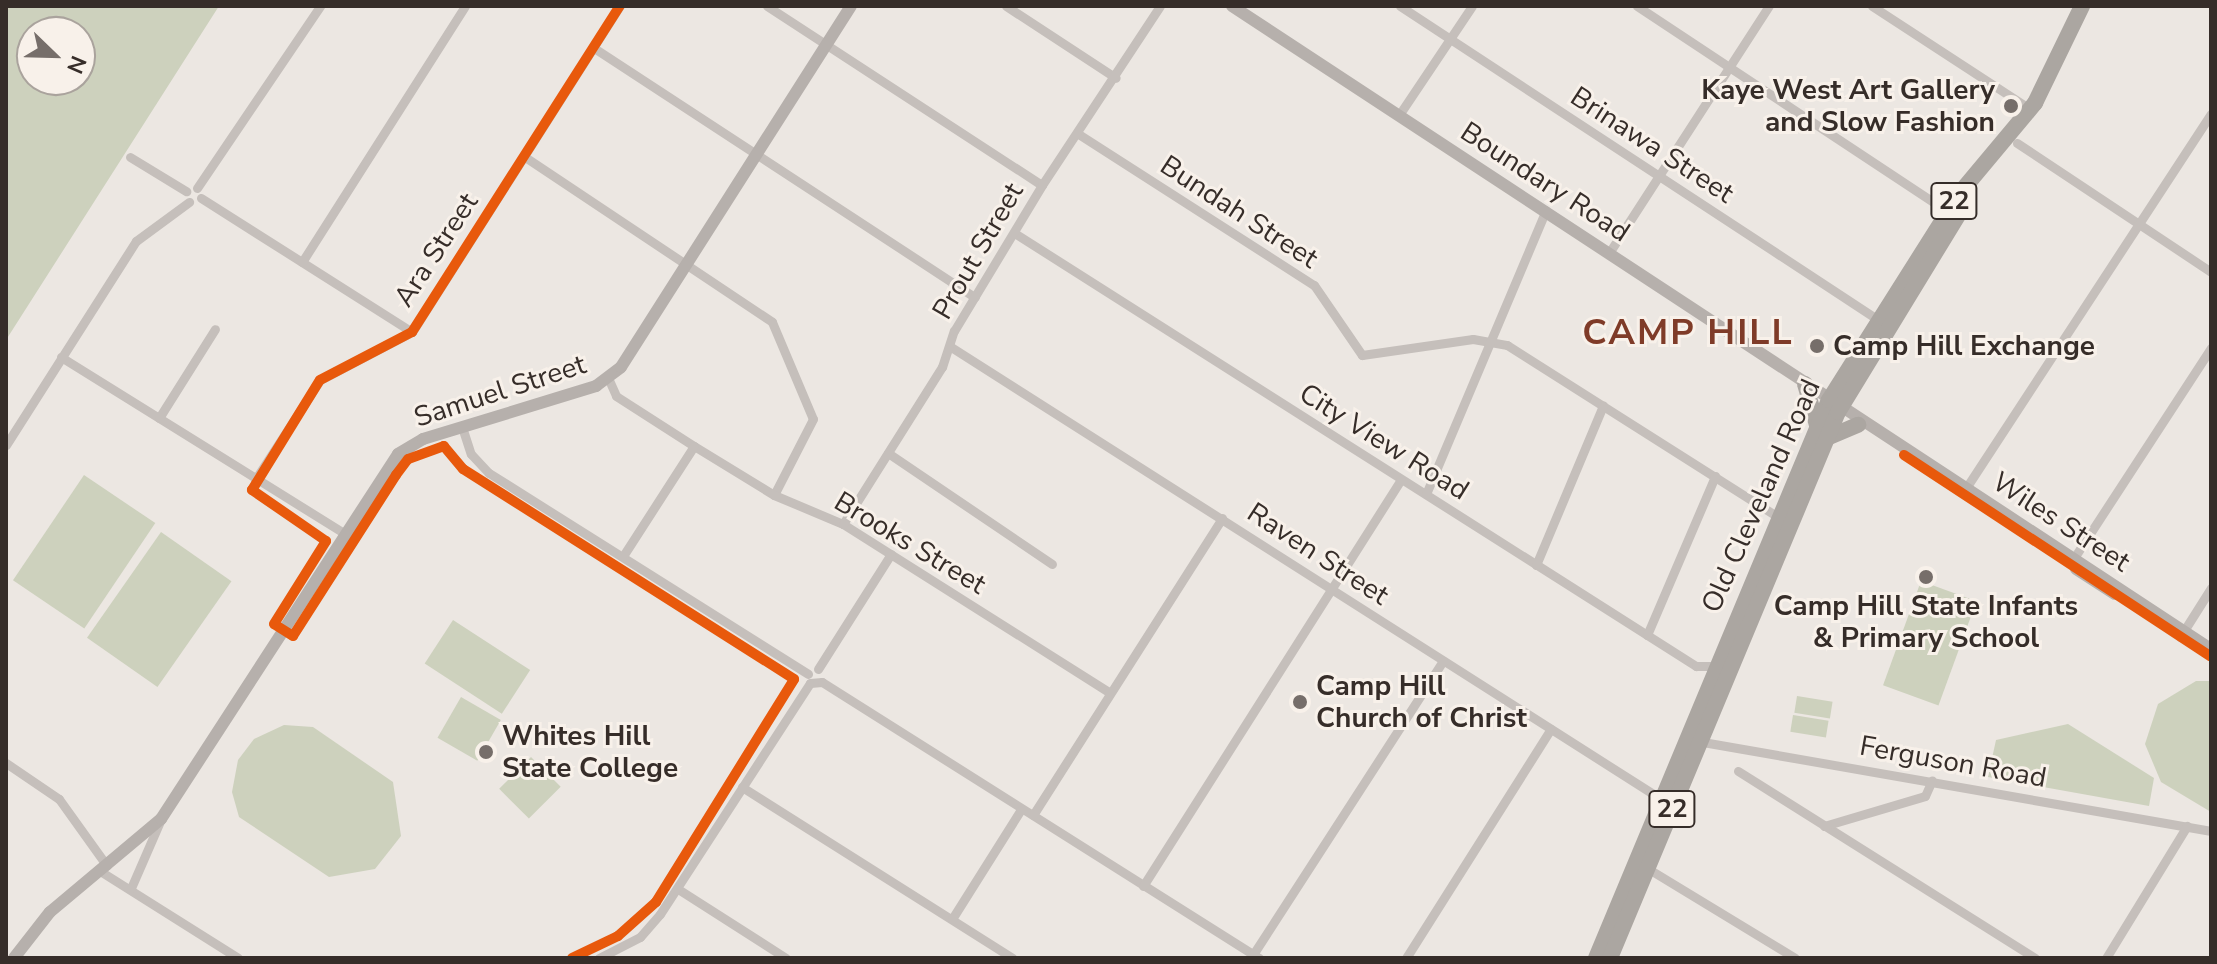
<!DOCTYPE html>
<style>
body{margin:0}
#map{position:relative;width:2217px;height:964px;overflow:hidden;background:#ece7e2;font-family:"Nunito Sans",sans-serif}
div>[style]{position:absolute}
.green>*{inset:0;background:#cdd1bd;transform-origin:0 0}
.street>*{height:9px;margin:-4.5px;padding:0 4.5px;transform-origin:4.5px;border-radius:4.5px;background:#c5bfbb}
.secondary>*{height:12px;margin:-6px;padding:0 6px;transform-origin:6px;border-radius:6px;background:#b6b0ac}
.highway>*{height:16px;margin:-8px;padding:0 8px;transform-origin:8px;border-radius:8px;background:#aba6a1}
.cycleway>*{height:10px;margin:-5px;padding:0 5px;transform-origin:5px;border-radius:5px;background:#e8590c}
.dots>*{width:22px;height:22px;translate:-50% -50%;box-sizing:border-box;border:4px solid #f8f1ea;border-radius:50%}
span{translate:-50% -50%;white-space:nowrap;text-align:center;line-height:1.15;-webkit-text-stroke:6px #f8f1ea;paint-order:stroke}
.shield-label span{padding:2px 6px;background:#f8f1ea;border:2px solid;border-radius:6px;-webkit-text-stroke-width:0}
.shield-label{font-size:26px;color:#362d29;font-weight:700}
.poi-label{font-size:28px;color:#362d29;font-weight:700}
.right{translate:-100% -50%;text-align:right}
.left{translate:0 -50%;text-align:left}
.street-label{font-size:28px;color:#362d29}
.district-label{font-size:36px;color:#7f3b28;font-weight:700;letter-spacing:2px}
.frame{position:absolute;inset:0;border:8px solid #362d29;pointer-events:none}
.north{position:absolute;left:16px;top:16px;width:80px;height:80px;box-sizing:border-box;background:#f8f1ea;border:2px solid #aaa39d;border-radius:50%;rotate:113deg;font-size:22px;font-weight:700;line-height:32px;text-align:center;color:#362d29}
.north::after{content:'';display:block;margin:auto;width:28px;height:36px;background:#766e6a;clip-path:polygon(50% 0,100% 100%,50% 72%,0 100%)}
</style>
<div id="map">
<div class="green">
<div style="clip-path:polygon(evenodd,6px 6px,219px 6px,6px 340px,6px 6px,32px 32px,80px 32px,80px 80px,32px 80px,32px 32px)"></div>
<div style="left:84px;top:475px;width:86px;height:127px;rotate:34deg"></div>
<div style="left:161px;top:532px;width:86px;height:129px;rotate:35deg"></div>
<div style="left:1921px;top:581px;width:59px;height:111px;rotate:20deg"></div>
<div style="left:453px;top:620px;width:92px;height:52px;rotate:33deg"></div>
<div style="clip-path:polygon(2196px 681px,2211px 681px,2211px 812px,2161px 782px,2145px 744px,2158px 704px)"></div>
<div style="left:1797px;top:696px;width:36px;height:17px;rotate:9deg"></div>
<div style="left:461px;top:697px;width:46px;height:47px;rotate:30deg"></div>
<div style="left:1793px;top:715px;width:36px;height:17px;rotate:9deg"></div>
<div style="clip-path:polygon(2068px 724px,2154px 778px,2149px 806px,1988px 777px,1996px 740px)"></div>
<div style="clip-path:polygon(284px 725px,313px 727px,393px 782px,401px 836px,375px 869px,329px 877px,239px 817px,232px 792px,238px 760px,254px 739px)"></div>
<div style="left:531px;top:757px;width:42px;height:45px;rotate:45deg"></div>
</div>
<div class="street">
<div style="left:767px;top:6px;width:328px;rotate:33.1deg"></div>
<div style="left:1006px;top:6px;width:131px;rotate:33.2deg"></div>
<div style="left:1400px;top:6px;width:574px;rotate:33.27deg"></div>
<div style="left:1637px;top:6px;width:372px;rotate:33.5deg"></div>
<div style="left:1872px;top:6px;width:189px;rotate:33.1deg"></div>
<div style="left:594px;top:48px;width:455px;rotate:33.2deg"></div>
<div style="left:1399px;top:115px;width:131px;rotate:-56.2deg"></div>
<div style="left:1080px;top:135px;width:278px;rotate:32.7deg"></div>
<div style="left:1314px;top:285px;width:85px;rotate:55.6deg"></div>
<div style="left:1362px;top:355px;width:112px;rotate:-8.2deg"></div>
<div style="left:1473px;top:339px;width:35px;rotate:10deg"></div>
<div style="left:1507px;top:345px;width:321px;rotate:32.4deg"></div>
<div style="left:2017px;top:143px;width:233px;rotate:33.6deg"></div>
<div style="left:130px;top:157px;width:66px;rotate:31.3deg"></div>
<div style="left:525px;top:157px;width:297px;rotate:33.7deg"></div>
<div style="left:772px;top:322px;width:105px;rotate:67.1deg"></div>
<div style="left:813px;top:419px;width:85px;rotate:117.2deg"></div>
<div style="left:197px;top:188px;width:220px;rotate:-55.9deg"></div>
<div style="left:201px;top:198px;width:250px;rotate:32.4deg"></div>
<div style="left:1016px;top:234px;width:806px;rotate:32.43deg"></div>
<div style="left:1696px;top:666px;width:23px"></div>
<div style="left:1609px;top:253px;width:294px;rotate:-57.1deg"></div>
<div style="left:302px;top:262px;width:303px;rotate:-57.5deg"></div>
<div style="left:951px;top:347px;width:842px;rotate:32.48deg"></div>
<div style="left:61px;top:357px;width:335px;rotate:31.9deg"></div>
<div style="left:609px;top:380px;width:17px;rotate:66deg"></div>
<div style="left:616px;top:396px;width:93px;rotate:32.7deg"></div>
<div style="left:694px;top:446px;width:94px;rotate:31.5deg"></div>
<div style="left:774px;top:495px;width:75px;rotate:22.8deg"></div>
<div style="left:843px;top:524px;width:316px;rotate:32.3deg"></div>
<div style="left:159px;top:418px;width:105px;rotate:-57.8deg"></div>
<div style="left:462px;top:427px;width:28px;rotate:72deg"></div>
<div style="left:471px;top:454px;width:26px;rotate:47deg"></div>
<div style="left:489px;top:473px;width:377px;rotate:32.2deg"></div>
<div style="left:6px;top:445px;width:242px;rotate:-57.5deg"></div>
<div style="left:136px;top:241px;width:66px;rotate:-36.3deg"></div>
<div style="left:888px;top:453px;width:198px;rotate:34.1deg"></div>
<div style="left:255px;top:480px;width:119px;rotate:-57deg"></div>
<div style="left:320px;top:380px;width:104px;rotate:-27.6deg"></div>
<div style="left:412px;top:332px;width:387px;rotate:-57.5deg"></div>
<div style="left:1966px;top:488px;width:447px;rotate:-56.8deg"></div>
<div style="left:1426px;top:494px;width:308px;rotate:-67.1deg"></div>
<div style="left:843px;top:524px;width:186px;rotate:-57.8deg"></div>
<div style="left:942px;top:367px;width:38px;rotate:-72deg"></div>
<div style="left:954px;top:331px;width:170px;rotate:-58.9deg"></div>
<div style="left:1042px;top:185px;width:214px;rotate:-56.6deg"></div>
<div style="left:625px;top:553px;width:127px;rotate:-57.2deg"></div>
<div style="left:2074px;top:558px;width:251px;rotate:-56.9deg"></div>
<div style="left:1536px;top:565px;width:173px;rotate:-67.2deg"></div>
<div style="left:1647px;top:635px;width:173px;rotate:-66.8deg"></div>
<div style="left:2180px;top:637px;width:58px;rotate:-57.7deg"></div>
<div style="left:818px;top:669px;width:136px;rotate:-57.6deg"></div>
<div style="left:810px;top:683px;width:12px;rotate:-5deg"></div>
<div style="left:822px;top:682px;width:517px;rotate:32.28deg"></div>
<div style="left:1697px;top:741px;width:522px;rotate:9.93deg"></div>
<div style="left:6px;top:763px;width:64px;rotate:34.2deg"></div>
<div style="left:59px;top:799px;width:82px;rotate:54.4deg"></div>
<div style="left:1738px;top:771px;width:351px;rotate:32.2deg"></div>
<div style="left:742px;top:787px;width:320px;rotate:32.3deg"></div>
<div style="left:1033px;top:815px;width:352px;rotate:-57.5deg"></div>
<div style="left:1824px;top:826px;width:105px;rotate:-16.5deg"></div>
<div style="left:1925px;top:796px;width:17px;rotate:-66deg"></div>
<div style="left:1647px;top:868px;width:173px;rotate:31.3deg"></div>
<div style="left:100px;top:871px;width:163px;rotate:32.2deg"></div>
<div style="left:1143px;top:886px;width:481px;rotate:-57.6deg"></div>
<div style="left:131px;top:888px;width:75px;rotate:-66.5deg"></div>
<div style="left:678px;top:889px;width:128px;rotate:32.6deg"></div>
<div style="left:952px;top:919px;width:128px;rotate:-57.8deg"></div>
<div style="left:1254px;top:953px;width:348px;rotate:-57.1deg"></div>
<div style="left:599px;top:958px;width:46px;rotate:-27.1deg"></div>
<div style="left:640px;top:937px;width:30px;rotate:-49deg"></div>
<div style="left:660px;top:914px;width:275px;rotate:-57deg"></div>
<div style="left:1406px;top:958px;width:271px;rotate:-57.7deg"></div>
<div style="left:2106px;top:958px;width:155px;rotate:-58.5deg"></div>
</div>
<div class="secondary">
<div style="left:1232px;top:6px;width:1171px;rotate:33.3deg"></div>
<div style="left:2076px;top:569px;width:46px;rotate:32.7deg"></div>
<div style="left:14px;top:958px;width:58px;rotate:-52deg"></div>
<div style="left:50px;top:912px;width:145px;rotate:-40deg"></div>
<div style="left:161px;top:819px;width:435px;rotate:-57deg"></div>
<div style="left:398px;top:454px;width:29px;rotate:-31deg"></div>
<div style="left:423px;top:439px;width:181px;rotate:-17deg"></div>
<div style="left:596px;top:386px;width:31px;rotate:-37deg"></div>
<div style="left:621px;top:367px;width:428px;rotate:-57.5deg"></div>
</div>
<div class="highway">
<div style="left:1805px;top:384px;width:43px;rotate:73.7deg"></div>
<div style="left:1827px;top:438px;width:34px;rotate:-23deg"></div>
<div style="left:1596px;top:958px;width:605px;rotate:-67.34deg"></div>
<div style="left:1829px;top:400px;width:244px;rotate:-57.7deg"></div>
<div style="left:1959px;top:194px;width:119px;rotate:-50.1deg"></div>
<div style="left:2035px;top:103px;width:108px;rotate:-64.1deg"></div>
<div style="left:1610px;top:958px;width:592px;rotate:-67.34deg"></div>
<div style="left:1838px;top:412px;width:234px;rotate:-58.6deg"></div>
</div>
<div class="cycleway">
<div style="left:1904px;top:455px;width:367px;rotate:33.3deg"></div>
<div style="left:572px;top:958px;width:51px;rotate:-25.6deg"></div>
<div style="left:618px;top:936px;width:51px;rotate:-41.8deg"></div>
<div style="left:656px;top:902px;width:262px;rotate:-58.2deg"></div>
<div style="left:794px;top:679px;width:392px;rotate:-147.6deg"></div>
<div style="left:463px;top:469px;width:30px;rotate:-130deg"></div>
<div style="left:444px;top:446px;width:38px;rotate:160deg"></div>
<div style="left:408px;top:459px;width:20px;rotate:127deg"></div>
<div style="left:396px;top:475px;width:191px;rotate:122.6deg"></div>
<div style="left:293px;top:636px;width:22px;rotate:-148deg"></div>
<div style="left:274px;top:624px;width:98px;rotate:-57.9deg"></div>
<div style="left:326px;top:541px;width:90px;rotate:-145.4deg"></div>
<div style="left:252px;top:490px;width:129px;rotate:-58.3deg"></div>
<div style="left:320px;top:380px;width:104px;rotate:-27.6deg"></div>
<div style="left:412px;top:332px;width:387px;rotate:-57.5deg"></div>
</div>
<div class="dots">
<div style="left:2011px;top:106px;background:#766e6a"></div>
<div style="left:1817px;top:346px;background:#766e6a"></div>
<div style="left:1926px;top:577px;background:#766e6a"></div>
<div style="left:1300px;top:702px;background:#766e6a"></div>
<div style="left:486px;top:752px;background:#766e6a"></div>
</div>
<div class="shield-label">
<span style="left:1954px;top:201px">22</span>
<span style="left:1672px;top:809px">22</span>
</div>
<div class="poi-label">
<span class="right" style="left:1995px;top:106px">Kaye West Art Gallery<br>and Slow Fashion</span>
<span class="left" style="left:1833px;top:346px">Camp Hill Exchange</span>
<span style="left:1926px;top:622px">Camp Hill State Infants<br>&amp; Primary School</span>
<span class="left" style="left:1316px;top:702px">Camp Hill<br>Church of Christ</span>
<span class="left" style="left:502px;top:752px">Whites Hill<br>State College</span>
</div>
<div class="street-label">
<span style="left:1652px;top:145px;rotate:33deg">Brinawa Street</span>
<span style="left:1545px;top:182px;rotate:33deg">Boundary Road</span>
<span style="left:1239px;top:212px;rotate:33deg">Bundah Street</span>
<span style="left:436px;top:250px;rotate:-57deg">Ara Street</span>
<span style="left:978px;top:251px;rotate:-60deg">Prout Street</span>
<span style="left:500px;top:391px;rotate:-18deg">Samuel Street</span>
<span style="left:1384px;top:442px;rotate:32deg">City View Road</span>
<span style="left:1761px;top:496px;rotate:-66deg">Old Cleveland Road</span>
<span style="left:2061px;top:522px;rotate:33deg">Wiles Street</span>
<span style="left:910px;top:543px;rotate:31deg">Brooks Street</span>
<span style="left:1318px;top:554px;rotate:33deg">Raven Street</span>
<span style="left:1953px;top:762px;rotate:10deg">Ferguson Road</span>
</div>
<div class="district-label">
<span style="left:1688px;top:333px">CAMP HILL</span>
</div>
<div class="frame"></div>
<div class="north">N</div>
</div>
